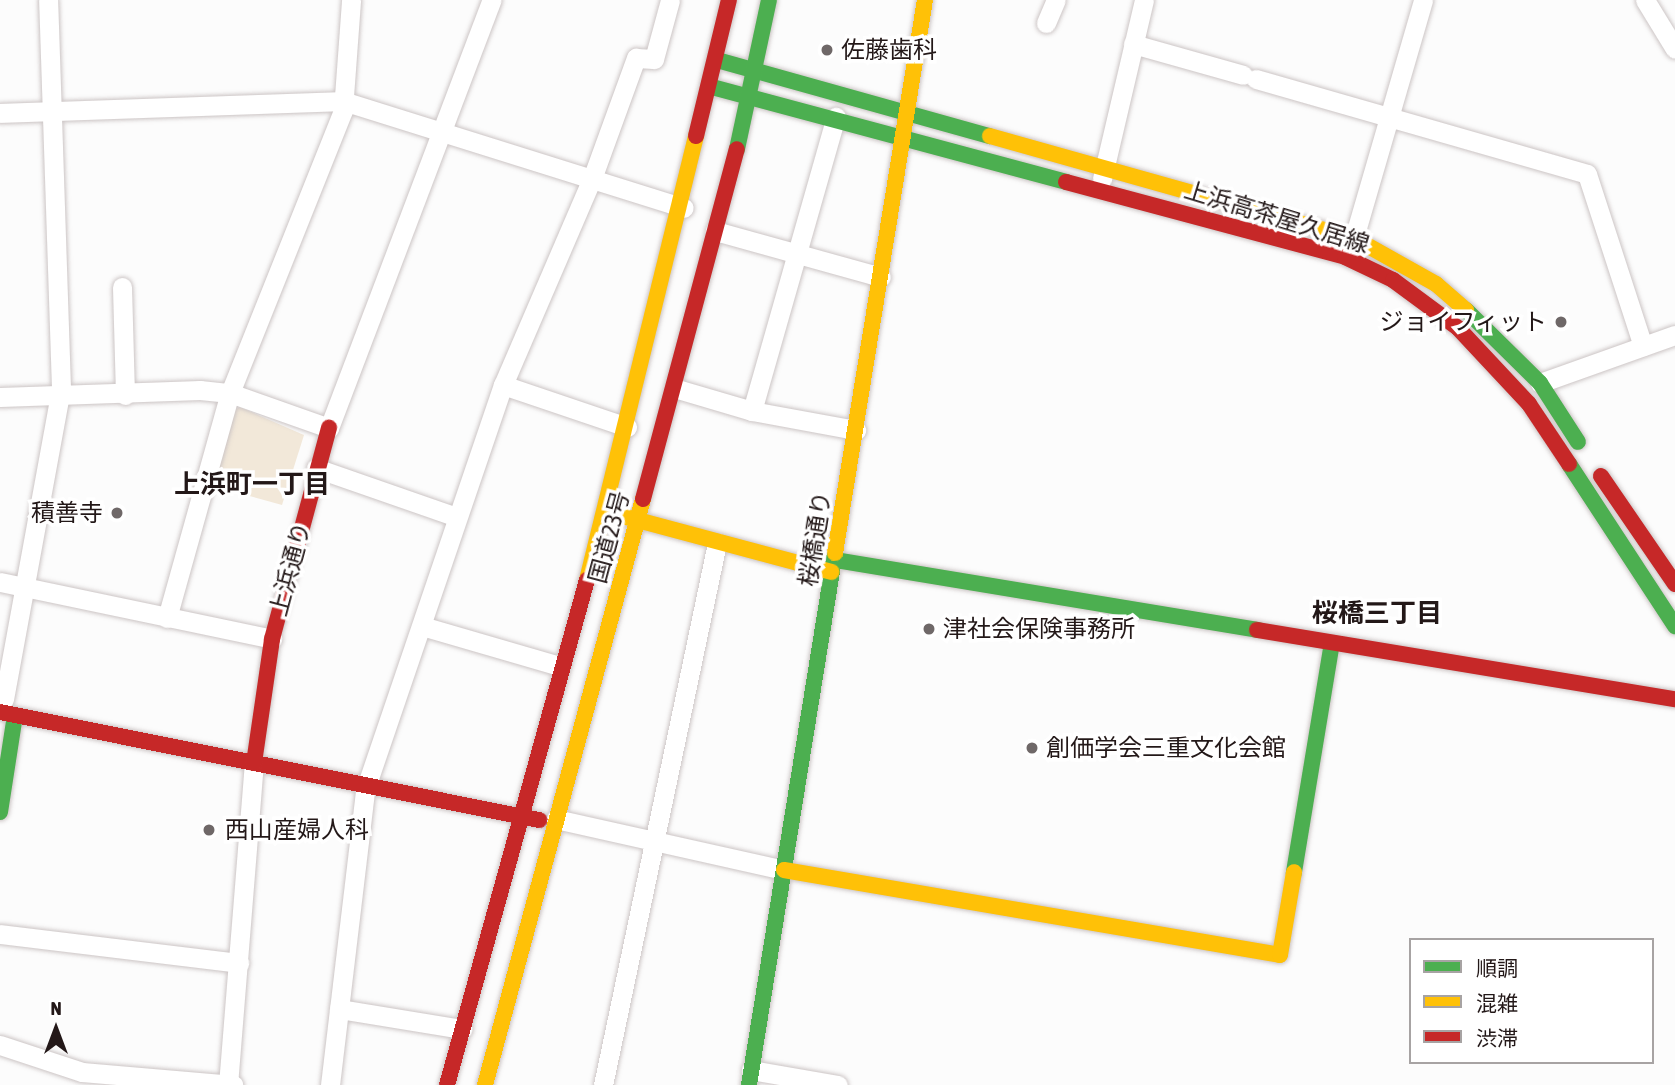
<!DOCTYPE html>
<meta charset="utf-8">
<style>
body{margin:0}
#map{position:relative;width:1675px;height:1085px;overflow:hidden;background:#fcfcfc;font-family:"Asap Condensed","Noto Sans JP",sans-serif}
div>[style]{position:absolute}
.green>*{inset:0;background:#f2e8d9}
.roads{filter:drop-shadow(0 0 2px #ccc5c5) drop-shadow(0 0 2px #ccc5c5)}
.street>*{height:19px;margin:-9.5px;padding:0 9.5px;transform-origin:9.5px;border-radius:9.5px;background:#fff}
.fast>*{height:16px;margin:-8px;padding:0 8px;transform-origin:8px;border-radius:8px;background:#4caf50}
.slow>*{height:16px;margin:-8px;padding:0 8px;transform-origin:8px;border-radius:8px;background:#ffc107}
.jam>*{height:16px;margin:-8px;padding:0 8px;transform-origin:8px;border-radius:8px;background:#c62828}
.dots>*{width:19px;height:19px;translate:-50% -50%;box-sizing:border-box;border:4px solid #fff;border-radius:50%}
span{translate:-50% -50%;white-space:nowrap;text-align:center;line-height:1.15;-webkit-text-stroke:7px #fff;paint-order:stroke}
.poi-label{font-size:24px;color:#231818}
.left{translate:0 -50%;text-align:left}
.right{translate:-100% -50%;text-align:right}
.street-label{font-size:24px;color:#231818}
.neighbourhood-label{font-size:26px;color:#231818;font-weight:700}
.legend{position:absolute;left:1409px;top:938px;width:245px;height:126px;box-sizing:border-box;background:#fff;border:2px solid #a7a3a3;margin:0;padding:9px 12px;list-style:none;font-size:21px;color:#231818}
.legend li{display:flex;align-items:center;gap:14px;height:35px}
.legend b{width:35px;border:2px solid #a7a3a3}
.north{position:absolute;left:21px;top:994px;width:70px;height:70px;-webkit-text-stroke:5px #fff;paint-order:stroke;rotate:0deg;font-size:19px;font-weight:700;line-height:28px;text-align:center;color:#231818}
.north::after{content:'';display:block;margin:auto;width:24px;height:32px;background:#231818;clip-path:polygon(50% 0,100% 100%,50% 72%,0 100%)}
</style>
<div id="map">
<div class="green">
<div style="clip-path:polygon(240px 407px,304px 435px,282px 505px,213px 486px,234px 410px)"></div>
</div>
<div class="roads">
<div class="street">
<div style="left:1645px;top:0;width:57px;rotate:58.5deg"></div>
<div style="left:1046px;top:23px;width:25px;rotate:-67deg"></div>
<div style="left:1133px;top:44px;width:114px;rotate:15.7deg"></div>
<div style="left:1256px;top:79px;width:344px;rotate:16deg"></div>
<div style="left:1587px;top:174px;width:181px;rotate:72deg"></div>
<div style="left:0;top:113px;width:343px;rotate:-2deg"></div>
<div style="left:343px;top:101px;width:357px;rotate:17.4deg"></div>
<div style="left:593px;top:176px;width:126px;rotate:-70deg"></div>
<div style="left:636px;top:58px;width:18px;rotate:3deg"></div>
<div style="left:654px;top:59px;width:61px;rotate:-74.8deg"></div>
<div style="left:1102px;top:179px;width:184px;rotate:-76.8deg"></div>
<div style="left:715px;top:231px;width:172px;rotate:15.5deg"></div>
<div style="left:1354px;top:238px;width:248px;rotate:-73.8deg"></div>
<div style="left:122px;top:287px;width:108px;rotate:88.4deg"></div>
<div style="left:1540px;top:383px;width:143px;rotate:-19.6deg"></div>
<div style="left:503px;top:385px;width:131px;rotate:18.7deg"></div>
<div style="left:674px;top:388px;width:81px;rotate:16.4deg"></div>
<div style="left:752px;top:411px;width:106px;rotate:10.4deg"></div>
<div style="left:0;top:397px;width:200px;rotate:-2deg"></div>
<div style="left:200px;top:390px;width:30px;rotate:6deg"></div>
<div style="left:230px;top:393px;width:105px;rotate:19.5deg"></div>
<div style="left:329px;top:428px;width:458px;rotate:-69.2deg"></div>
<div style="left:752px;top:411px;width:306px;rotate:-74.1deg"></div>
<div style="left:316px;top:468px;width:149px;rotate:19.2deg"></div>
<div style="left:0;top:582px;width:278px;rotate:11.8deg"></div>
<div style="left:167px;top:618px;width:234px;rotate:-74.4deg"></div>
<div style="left:230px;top:393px;width:305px;rotate:-68.2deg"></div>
<div style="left:343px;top:110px;width:110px;rotate:-85.8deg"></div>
<div style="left:422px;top:626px;width:144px;rotate:16.2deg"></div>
<div style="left:4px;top:699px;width:316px;rotate:-79.6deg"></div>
<div style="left:61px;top:388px;width:388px;rotate:-91.9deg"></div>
<div style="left:556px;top:819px;width:234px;rotate:12.6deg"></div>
<div style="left:0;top:934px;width:241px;rotate:6.9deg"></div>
<div style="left:339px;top:1009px;width:125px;rotate:9.2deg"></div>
<div style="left:0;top:1045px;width:86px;rotate:18.2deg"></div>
<div style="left:82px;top:1072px;width:152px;rotate:4.9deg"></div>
<div style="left:751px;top:1070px;width:88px;rotate:9.8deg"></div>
<div style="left:228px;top:1085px;width:323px;rotate:-85.4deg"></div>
<div style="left:330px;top:1085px;width:297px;rotate:-83.2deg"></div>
<div style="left:365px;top:790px;width:428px;rotate:-71.2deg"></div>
<div style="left:503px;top:385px;width:220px;rotate:-66.7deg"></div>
<div style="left:603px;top:1085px;width:554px;rotate:-78.12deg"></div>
</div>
<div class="fast">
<div style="left:717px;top:60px;width:283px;rotate:15.6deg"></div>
<div style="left:712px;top:87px;width:367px;rotate:15deg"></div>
<div style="left:737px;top:149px;width:152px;rotate:-77.9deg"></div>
<div style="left:1466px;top:310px;width:104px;rotate:44.6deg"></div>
<div style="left:1540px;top:383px;width:70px;rotate:57.2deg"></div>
<div style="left:1569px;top:464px;width:194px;rotate:56.8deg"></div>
<div style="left:835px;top:560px;width:428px;rotate:9.4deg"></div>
<div style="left:0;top:812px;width:98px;rotate:-81.2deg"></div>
<div style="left:1294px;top:872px;width:232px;rotate:-80.6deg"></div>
<div style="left:749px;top:1085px;width:539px;rotate:-80.82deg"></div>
</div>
<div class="slow">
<div style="left:990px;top:136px;width:378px;rotate:15.7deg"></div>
<div style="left:1354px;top:238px;width:94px;rotate:29.3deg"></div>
<div style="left:1436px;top:284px;width:40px;rotate:41deg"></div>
<div style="left:619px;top:515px;width:220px;rotate:15deg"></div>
<div style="left:835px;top:553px;width:560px;rotate:-80.76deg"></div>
<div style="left:587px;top:580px;width:457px;rotate:-76.2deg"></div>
<div style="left:784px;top:870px;width:503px;rotate:9.72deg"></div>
<div style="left:1280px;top:955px;width:84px;rotate:-80.4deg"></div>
<div style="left:485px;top:1085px;width:607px;rotate:-74.91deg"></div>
</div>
<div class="jam">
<div style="left:696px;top:136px;width:140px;rotate:-76.4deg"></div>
<div style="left:1066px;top:182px;width:289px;rotate:15deg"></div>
<div style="left:1345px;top:257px;width:53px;rotate:25.6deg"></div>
<div style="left:1393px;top:280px;width:81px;rotate:36.4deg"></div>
<div style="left:1458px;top:328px;width:104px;rotate:46.9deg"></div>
<div style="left:1529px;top:404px;width:72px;rotate:56.3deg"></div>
<div style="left:1601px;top:476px;width:131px;rotate:55.6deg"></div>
<div style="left:643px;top:499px;width:362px;rotate:-75deg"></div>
<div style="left:1257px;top:630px;width:424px;rotate:9.4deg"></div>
<div style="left:0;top:712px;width:550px;rotate:11.33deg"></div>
<div style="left:254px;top:763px;width:125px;rotate:-81.7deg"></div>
<div style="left:272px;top:639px;width:219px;rotate:-74.9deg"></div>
<div style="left:447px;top:1085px;width:524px;rotate:-74.51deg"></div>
</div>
</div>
<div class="dots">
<div style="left:827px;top:50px;background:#6f6868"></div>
<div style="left:1561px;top:322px;background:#6f6868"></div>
<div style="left:117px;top:513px;background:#6f6868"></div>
<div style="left:929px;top:629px;background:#6f6868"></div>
<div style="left:1032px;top:748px;background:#6f6868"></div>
<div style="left:209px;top:830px;background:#6f6868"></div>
</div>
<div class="poi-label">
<span class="left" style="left:841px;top:50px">佐藤歯科</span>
<span class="right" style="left:1547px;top:322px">ジョイフィット</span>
<span class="right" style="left:103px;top:513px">積善寺</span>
<span class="left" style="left:943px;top:629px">津社会保険事務所</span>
<span class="left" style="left:1046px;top:748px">創価学会三重文化会館</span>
<span class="left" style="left:225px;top:830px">西山産婦人科</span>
</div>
<div class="street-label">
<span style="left:1277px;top:217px;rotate:17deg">上浜高茶屋久居線</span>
<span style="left:609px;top:537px;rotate:-75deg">国道23号</span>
<span style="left:815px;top:539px;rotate:-81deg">桜橋通り</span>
<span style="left:290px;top:569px;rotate:-75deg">上浜通り</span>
</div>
<div class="neighbourhood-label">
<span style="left:252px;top:485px">上浜町一丁目</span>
<span style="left:1377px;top:614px">桜橋三丁目</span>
</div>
<ul class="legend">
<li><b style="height:9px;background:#4caf50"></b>順調</li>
<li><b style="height:9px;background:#ffc107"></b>混雑</li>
<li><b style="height:9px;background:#c62828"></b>渋滞</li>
</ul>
<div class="north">N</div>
</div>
